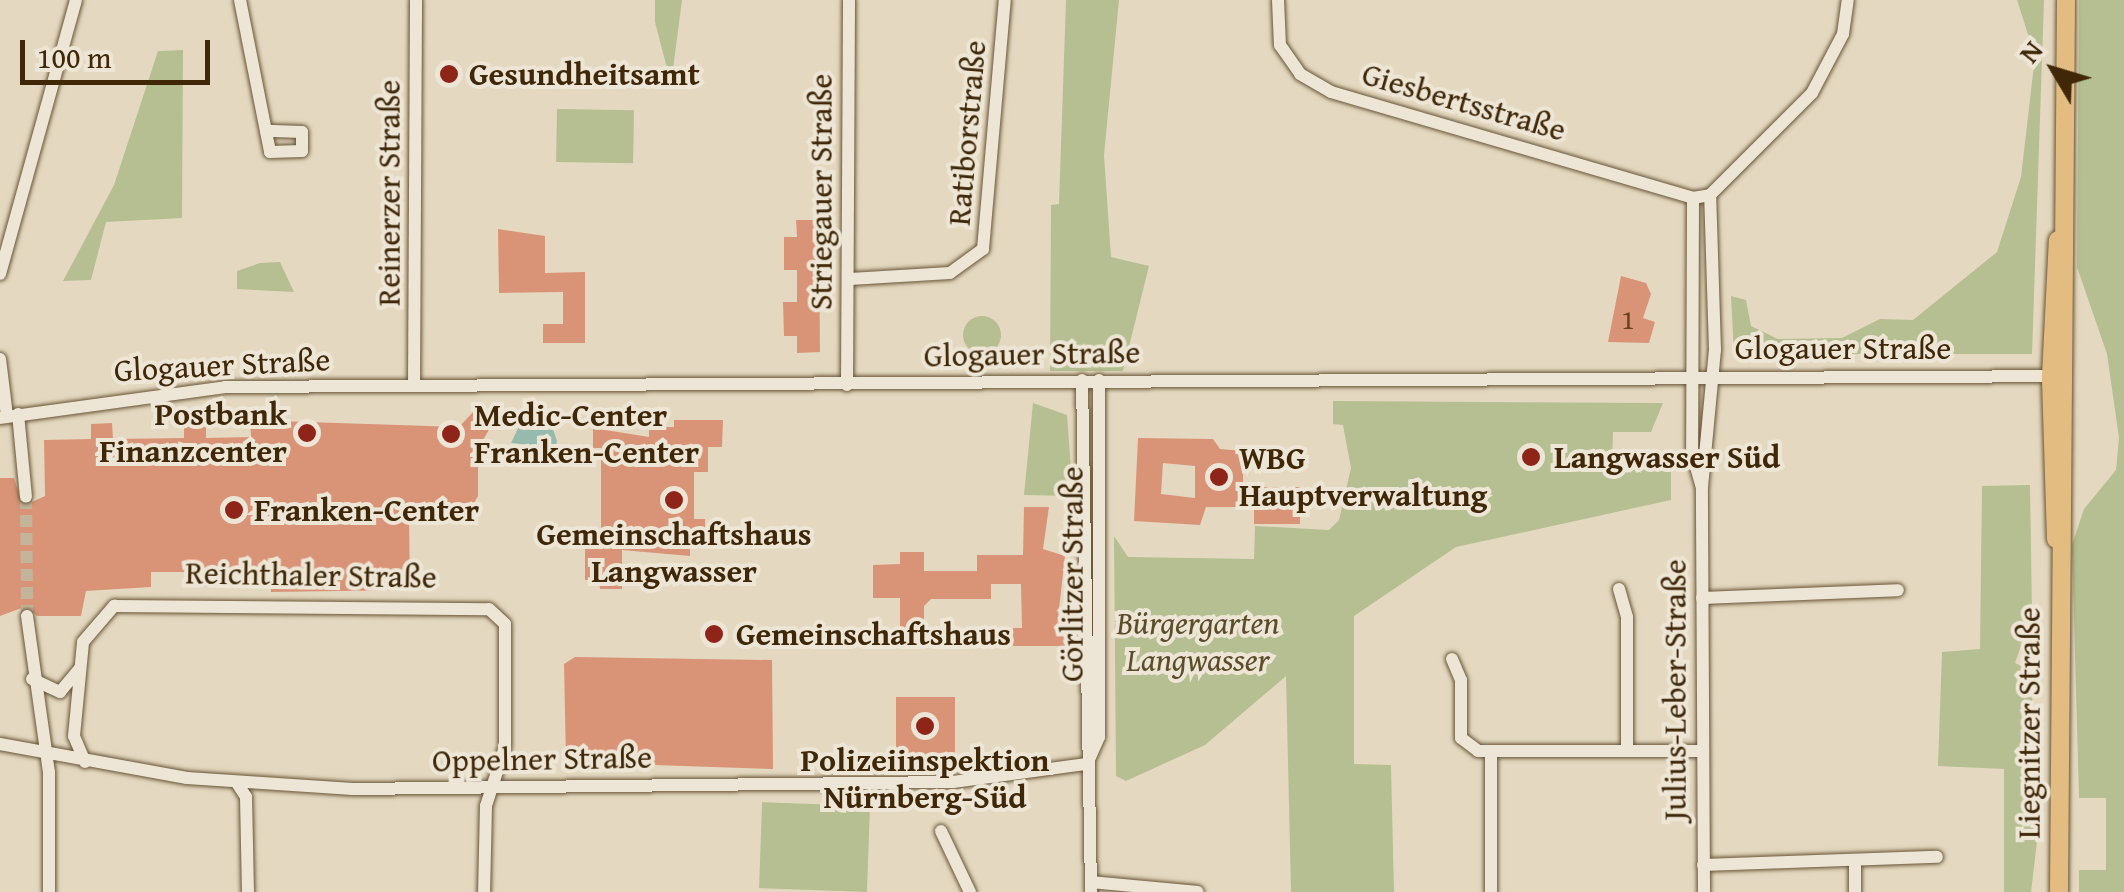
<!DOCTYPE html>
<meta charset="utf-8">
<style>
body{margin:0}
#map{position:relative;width:2124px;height:892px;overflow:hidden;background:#e4d9c0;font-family:"Gentium Book Plus",serif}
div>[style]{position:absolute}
.green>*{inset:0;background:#b5bf91;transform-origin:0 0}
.round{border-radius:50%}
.water>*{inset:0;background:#96baae}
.building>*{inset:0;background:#d99478;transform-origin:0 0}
.minor-tunnel>*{height:12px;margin-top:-6px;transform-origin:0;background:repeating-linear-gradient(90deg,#c3b59b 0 12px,transparent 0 18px)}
.roads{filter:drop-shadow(0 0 2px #685435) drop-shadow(0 0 2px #685435)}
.minor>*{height:12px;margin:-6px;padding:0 6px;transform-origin:6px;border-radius:6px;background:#ede6d6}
.major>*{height:18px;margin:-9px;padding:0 9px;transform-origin:9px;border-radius:9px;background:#e2bc80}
.dots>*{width:28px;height:28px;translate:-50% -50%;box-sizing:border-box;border:5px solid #ede6d6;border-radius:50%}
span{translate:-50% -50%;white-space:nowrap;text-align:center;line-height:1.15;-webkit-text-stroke:8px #ede6d6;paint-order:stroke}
.number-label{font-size:28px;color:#664223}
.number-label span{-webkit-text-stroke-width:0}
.poi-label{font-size:32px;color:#3f2707;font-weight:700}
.left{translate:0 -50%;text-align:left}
.right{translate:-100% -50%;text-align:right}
.street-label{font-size:32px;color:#3f2707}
.park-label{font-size:32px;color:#5c4d2a;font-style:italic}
.north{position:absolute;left:2004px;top:20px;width:100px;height:100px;-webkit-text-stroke:8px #ede6d6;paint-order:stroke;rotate:308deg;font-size:28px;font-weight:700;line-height:40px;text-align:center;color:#3f2707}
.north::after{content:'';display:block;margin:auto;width:35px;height:45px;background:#3f2707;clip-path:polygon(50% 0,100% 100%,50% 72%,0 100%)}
.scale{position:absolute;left:20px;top:40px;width:190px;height:45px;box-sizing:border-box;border:5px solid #3f2707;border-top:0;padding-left:12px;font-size:30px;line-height:35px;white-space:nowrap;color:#3f2707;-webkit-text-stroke:8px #ede6d6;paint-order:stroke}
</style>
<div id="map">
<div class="green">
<div style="clip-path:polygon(655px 0,682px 0,671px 84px,655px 22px)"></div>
<div style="clip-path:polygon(1066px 0,1119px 0,1104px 155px,1111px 257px,1149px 266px,1123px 371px,1050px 371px,1051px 205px,1059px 204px)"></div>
<div style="clip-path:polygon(2017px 0,2044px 0,2032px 354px,1734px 354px,1731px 296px,1746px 300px,1751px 326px,1778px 339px,1842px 338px,1880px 319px,1913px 320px,1997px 252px,2021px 177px,2035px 56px)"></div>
<div style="clip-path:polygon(2079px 0,2124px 0,2124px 892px,2079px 892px,2079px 870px,2106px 870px,2106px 798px,2079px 798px,2072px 545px,2084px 509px,2116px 470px,2119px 438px,2107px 354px,2077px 267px)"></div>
<div style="clip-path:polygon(183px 50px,182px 218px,106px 222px,91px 280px,63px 281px,114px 185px,158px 51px)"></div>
<div style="left:557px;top:109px;width:77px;height:53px;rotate:1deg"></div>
<div style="clip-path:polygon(260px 263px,280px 262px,294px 292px,237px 289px,237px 271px)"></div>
<div class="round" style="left:963px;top:316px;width:38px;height:38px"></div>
<div style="clip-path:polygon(1333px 401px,1663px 403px,1651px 432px,1613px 432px,1612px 461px,1671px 462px,1671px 500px,1456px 547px,1354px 616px,1354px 764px,1391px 765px,1394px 892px,1291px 892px,1286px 676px,1205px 745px,1126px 781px,1116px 776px,1114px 536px,1128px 557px,1254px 559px,1255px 526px,1329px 530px,1339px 520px,1351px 468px,1343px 425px,1333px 424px)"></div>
<div style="clip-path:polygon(1033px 403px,1067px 415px,1073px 496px,1024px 495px)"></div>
<div style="clip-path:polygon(2030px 485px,2032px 613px,2015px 663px,2031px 671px,2038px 833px,2031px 892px,2004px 892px,2004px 769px,1938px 766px,1942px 652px,1980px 649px,1982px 486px)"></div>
<div style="left:870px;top:806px;width:86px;height:108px;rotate:92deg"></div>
</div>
<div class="water">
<div style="clip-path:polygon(524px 416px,553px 429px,557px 441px,553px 458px,552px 447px,511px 443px)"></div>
</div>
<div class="building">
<div style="clip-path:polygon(796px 220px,819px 220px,820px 352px,797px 353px,797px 336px,784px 336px,783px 302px,797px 302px,797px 270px,784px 270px,784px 237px,797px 237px)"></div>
<div style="clip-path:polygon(498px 229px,545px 236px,545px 273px,585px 272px,585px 343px,543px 343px,543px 324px,563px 324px,563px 292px,499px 293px)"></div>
<div style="clip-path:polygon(1621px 276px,1646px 283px,1651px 294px,1643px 318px,1655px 322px,1649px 343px,1608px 342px)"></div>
<div style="clip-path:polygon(474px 411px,494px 421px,478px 449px,478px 496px,468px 514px,409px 515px,410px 590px,271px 592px,271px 572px,226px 572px,226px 587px,204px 587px,204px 572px,151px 572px,151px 587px,86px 591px,81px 616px,37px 616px,27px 606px,0 616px,0 478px,14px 478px,23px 506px,45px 496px,44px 440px,91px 439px,91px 424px,112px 423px,113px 439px,184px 438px,184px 423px,206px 423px,206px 438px,251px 437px,250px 420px,459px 427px)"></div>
<div style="clip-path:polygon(674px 420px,723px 420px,722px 447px,708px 447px,708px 472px,694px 472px,694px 519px,705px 519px,705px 541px,690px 541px,690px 556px,622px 550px,622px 589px,600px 589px,599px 580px,585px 580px,585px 530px,601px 530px,601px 448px,593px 448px,593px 428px,649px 437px,649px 427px,674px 427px)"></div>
<div style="clip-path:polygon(evenodd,1138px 438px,1213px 439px,1220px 449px,1243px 451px,1243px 487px,1300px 487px,1300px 524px,1254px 524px,1254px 507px,1206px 507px,1200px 525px,1134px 521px,1138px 438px,1163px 463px,1195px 466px,1195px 498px,1161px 494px,1163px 463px)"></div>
<div style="clip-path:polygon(1024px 507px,1049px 507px,1043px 549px,1065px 556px,1058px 618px,1067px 619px,1067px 646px,1013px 646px,1013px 628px,1022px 628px,1021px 584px,991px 584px,991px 599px,931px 599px,924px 606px,924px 647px,900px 646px,900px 598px,873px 598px,873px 565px,900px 564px,900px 552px,924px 552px,924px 571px,977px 571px,977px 555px,1023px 555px)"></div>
<div style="clip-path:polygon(575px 657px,772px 660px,773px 769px,566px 762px,564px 664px)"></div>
<div style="left:896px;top:697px;width:59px;height:59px"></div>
</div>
<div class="minor-tunnel">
<div style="left:26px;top:497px;width:119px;rotate:89.5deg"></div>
</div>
<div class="roads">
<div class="minor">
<div style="left:240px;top:0;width:155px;rotate:78.8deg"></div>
<div style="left:270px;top:152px;width:32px;rotate:-2deg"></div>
<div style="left:302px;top:151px;width:19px;rotate:-90deg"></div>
<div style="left:302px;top:132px;width:36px;rotate:-178deg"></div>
<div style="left:1278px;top:0;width:45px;rotate:87.5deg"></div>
<div style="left:1280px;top:45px;width:35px;rotate:55deg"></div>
<div style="left:1300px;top:74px;width:36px;rotate:30deg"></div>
<div style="left:1331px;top:92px;width:377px;rotate:16.3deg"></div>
<div style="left:1693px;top:198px;width:17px;rotate:-10deg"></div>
<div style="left:1710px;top:195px;width:144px;rotate:-45deg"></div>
<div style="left:1812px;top:93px;width:67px;rotate:-62.3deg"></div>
<div style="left:1843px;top:34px;width:34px;rotate:-82deg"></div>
<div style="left:1693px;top:198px;width:255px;rotate:90.2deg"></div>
<div style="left:1692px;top:453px;width:35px;rotate:74deg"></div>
<div style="left:0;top:274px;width:284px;rotate:-74.5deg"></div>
<div style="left:850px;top:279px;width:100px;rotate:-3.4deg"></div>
<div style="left:950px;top:273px;width:41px;rotate:-36deg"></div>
<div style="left:983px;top:249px;width:250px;rotate:-85deg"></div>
<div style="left:0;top:359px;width:57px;rotate:83deg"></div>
<div style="left:1082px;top:380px;width:512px;rotate:88.99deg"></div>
<div style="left:847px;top:385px;width:385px;rotate:-89.7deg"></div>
<div style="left:414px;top:386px;width:386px;rotate:-89.7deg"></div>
<div style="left:18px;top:414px;width:83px;rotate:84.5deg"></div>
<div style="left:0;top:418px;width:227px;rotate:-7.8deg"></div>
<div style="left:225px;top:387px;width:1830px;rotate:-0.34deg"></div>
<div style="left:1619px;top:589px;width:29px;rotate:74deg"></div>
<div style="left:1627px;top:617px;width:132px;rotate:90deg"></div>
<div style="left:1702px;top:598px;width:196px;rotate:-2.3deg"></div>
<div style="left:27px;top:616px;width:158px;rotate:82deg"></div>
<div style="left:49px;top:772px;width:120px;rotate:90deg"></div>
<div style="left:1452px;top:659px;width:23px;rotate:67deg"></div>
<div style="left:1461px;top:680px;width:58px;rotate:90deg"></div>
<div style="left:1461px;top:738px;width:21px;rotate:37deg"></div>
<div style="left:1478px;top:751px;width:225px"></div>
<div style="left:32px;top:679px;width:31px;rotate:25deg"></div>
<div style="left:60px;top:692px;width:31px;rotate:-50deg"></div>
<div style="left:0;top:744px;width:190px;rotate:10.3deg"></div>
<div style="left:187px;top:778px;width:166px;rotate:3.8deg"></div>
<div style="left:353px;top:789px;width:600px;rotate:-0.67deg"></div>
<div style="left:953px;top:782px;width:135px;rotate:-7.7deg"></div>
<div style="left:1491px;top:753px;width:139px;rotate:90deg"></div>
<div style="left:85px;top:762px;width:28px;rotate:-113deg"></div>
<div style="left:74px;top:736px;width:94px;rotate:-84.5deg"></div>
<div style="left:83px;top:642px;width:48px;rotate:-49.3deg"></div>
<div style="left:114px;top:606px;width:375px;rotate:0.5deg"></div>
<div style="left:489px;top:609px;width:22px;rotate:43deg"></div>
<div style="left:505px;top:624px;width:123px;rotate:90deg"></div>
<div style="left:505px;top:747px;width:62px;rotate:107.9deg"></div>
<div style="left:486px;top:806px;width:86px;rotate:91.3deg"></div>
<div style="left:1087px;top:764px;width:30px;rotate:-66deg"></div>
<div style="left:1099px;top:737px;width:357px;rotate:-90deg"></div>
<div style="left:237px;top:783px;width:17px;rotate:57deg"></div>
<div style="left:246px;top:797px;width:95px;rotate:88.8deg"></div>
<div style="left:941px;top:831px;width:68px;rotate:64.6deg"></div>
<div style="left:1855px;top:864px;width:28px;rotate:90deg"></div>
<div style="left:1703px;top:865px;width:234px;rotate:-2deg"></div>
<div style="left:1091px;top:882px;width:107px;rotate:5.3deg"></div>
<div style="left:1704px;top:892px;width:405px;rotate:-90.3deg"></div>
<div style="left:1702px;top:487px;width:138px;rotate:-84.6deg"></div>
<div style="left:1715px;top:350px;width:155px;rotate:-91.8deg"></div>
</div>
<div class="major">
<div style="left:2056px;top:539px;width:163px;rotate:-91.8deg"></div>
<div style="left:2051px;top:376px;width:136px;rotate:-87.1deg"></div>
<div style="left:2059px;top:892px;width:892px;rotate:-89.55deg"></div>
</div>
</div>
<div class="dots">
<div style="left:449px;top:74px;background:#8f2418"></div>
<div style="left:307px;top:433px;background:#8f2418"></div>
<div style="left:451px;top:434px;background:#8f2418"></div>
<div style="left:1531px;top:457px;background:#8f2418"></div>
<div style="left:1219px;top:477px;background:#8f2418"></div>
<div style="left:674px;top:500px;background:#8f2418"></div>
<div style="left:234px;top:510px;background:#8f2418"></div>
<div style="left:714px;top:634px;background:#8f2418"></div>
<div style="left:925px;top:726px;background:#8f2418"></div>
</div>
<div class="number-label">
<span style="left:1628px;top:319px">1</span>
</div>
<div class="poi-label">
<span class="left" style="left:469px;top:74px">Gesundheitsamt</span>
<span class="right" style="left:287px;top:433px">Postbank<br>Finanzcenter</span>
<span class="left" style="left:474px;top:434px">Medic-Center<br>Franken-Center</span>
<span class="left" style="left:1554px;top:457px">Langwasser Süd</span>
<span class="left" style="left:1239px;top:477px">WBG<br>Hauptverwaltung</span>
<span class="left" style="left:254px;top:510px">Franken-Center</span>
<span style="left:674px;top:553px">Gemeinschaftshaus<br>Langwasser</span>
<span class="left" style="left:736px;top:634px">Gemeinschaftshaus</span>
<span style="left:925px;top:779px">Polizeiinspektion<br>Nürnberg-Süd</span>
</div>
<div class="street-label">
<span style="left:1464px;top:102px;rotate:16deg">Giesbertsstraße</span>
<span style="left:967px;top:133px;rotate:-85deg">Ratiborstraße</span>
<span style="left:821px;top:192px;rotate:-90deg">Striegauer Straße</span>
<span style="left:389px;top:193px;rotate:-90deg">Reinerzer Straße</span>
<span style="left:1843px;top:348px">Glogauer Straße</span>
<span style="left:1032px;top:354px;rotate:-1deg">Glogauer Straße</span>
<span style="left:222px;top:365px;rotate:-3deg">Glogauer Straße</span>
<span style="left:1072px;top:574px;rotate:-90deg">Görlitzer Straße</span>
<span style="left:311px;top:575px;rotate:1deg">Reichthaler Straße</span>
<span style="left:1675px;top:690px;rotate:-90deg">Julius-Leber-Straße</span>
<span style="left:2029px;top:723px;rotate:-90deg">Liegnitzer Straße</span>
<span style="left:542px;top:759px;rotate:-1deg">Oppelner Straße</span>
</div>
<div class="park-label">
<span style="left:1198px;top:642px">Bürgergarten<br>Langwasser</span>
</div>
<div class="north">N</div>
<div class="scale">100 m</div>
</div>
